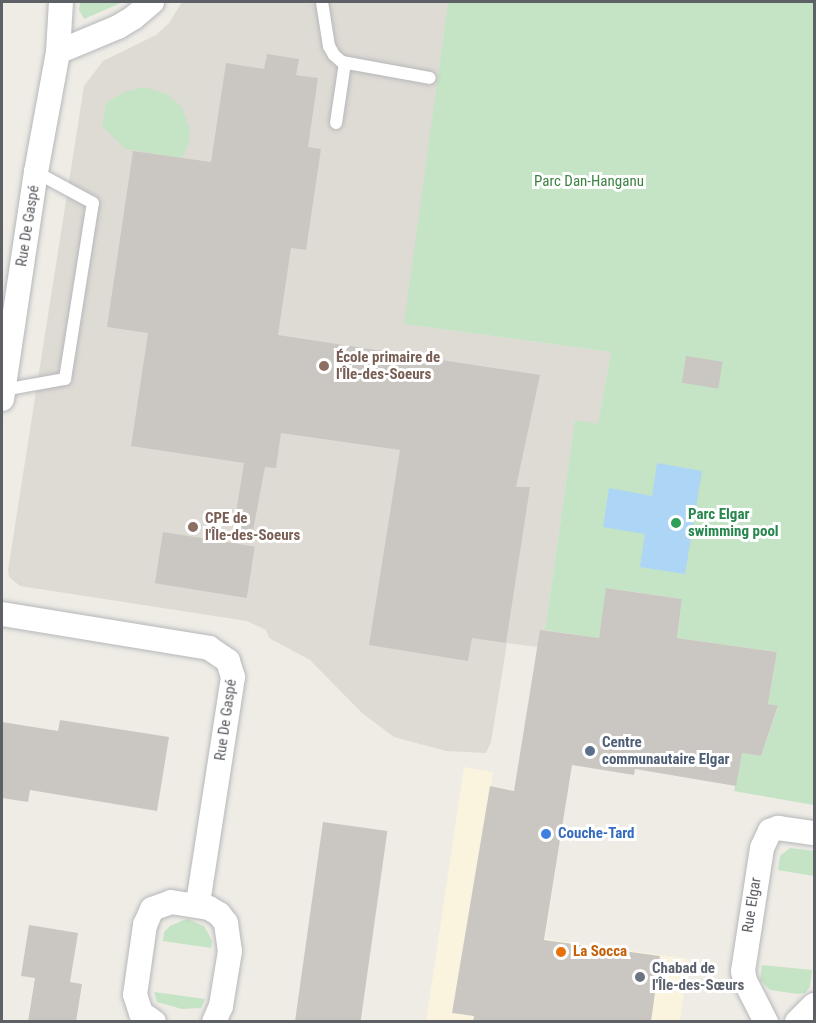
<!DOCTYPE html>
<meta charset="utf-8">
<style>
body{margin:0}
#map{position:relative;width:816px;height:1023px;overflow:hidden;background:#eeece5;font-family:"Roboto Condensed",sans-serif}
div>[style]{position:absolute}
.commercial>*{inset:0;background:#faf4de}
.education>*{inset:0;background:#dedbd4}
.green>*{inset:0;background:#c5e3c5}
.water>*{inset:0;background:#add5f6}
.building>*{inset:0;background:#cac7c2;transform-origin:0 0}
.roads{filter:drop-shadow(0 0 2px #b6b7bb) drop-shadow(0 0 2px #b6b7bb)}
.lane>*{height:12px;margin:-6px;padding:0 6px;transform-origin:6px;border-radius:6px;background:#fff}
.street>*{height:24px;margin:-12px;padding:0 12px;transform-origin:12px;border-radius:12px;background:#fff}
.dots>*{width:16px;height:16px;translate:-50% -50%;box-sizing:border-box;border:3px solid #fff;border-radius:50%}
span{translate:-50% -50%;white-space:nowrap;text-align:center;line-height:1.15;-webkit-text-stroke:6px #fff;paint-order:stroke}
.park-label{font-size:15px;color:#3e8243}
.street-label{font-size:15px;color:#5d6064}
.education-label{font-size:15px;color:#785e54;font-weight:700}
.left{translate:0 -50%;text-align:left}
.leisure-label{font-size:15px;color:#27864d;font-weight:700}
.service-label{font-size:15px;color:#4e5e75;font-weight:700}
.shop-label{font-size:15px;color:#366cbe;font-weight:700}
.food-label{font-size:15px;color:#c56008;font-weight:700}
.worship-label{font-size:15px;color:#5b616d;font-weight:700}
.frame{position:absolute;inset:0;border:3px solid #5d6064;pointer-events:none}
</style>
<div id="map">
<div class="commercial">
<div style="clip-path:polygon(464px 767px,493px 772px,491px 786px,566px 801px,545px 939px,689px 959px,680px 1021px,426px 1022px)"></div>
</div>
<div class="education">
<div style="clip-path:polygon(182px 2px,448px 2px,405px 324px,611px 352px,598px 425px,575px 421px,545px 630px,599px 638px,538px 647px,507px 643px,491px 742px,486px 753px,446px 751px,394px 737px,362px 713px,310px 660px,269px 638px,266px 630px,247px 621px,20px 586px,9px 577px,8px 570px,84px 86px,103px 61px,156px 35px,169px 23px)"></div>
</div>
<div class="green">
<div style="clip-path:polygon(80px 2px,123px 2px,84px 19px,79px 10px)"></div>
<div style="clip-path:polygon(448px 2px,814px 2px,814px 805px,734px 791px,742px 753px,761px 756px,778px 707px,768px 704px,777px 652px,677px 638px,682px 599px,607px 588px,599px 638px,545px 630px,575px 420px,598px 424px,611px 352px,404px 324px)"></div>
<div style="clip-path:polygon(144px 87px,167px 94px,182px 107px,190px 131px,189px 143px,182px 158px,126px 149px,102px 126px,106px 103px,124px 92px)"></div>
<div style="clip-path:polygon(790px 848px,814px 851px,814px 876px,778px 870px,780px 856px)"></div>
<div style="clip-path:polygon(187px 919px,204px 926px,212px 941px,211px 948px,163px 941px,164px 932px,170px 926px)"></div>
<div style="clip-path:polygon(762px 965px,812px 970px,810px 987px,805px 993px,798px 994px,770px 990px,760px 980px)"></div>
<div style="clip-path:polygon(154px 992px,205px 999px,201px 1008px,182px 1009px,157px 1002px)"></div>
</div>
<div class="water">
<div style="clip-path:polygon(657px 463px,702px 471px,685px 574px,640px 567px,645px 534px,603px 527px,609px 488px,652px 496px)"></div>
</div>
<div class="building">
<div style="clip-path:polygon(267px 54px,299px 59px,296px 75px,318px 78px,308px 147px,321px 149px,306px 250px,291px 248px,278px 335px,540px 375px,516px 487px,530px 487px,506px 643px,472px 638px,468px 661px,369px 645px,400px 450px,281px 433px,276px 468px,265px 467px,252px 536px,233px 532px,244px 463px,131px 446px,148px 333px,107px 327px,133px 151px,211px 162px,226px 63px,264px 69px)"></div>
<div style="left:686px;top:356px;width:37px;height:27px;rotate:9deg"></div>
<div style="left:163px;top:532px;width:93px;height:52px;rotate:9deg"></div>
<div style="clip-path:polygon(606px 588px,682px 599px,677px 638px,777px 652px,768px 704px,778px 706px,761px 756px,742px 753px,736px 786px,635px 769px,634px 775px,572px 765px,544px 940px,660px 956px,651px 1022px,473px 1022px,474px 1016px,452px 1013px,490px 786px,514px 791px,540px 630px,599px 638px)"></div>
<div style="clip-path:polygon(60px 720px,169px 737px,157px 811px,30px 790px,28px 802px,2px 798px,2px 722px,58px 731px)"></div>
<div style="left:323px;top:822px;width:65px;height:202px;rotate:8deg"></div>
<div style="clip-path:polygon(29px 925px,78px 933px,70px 982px,82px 984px,76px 1022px,28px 1022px,35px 978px,21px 976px)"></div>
</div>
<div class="roads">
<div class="lane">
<div style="left:322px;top:2px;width:45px;rotate:81deg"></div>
<div style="left:329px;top:46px;width:10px;rotate:61deg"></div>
<div style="left:334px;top:55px;width:11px;rotate:41deg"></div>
<div style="left:342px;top:62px;width:89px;rotate:10.3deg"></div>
<div style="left:336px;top:123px;width:61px;rotate:-81.5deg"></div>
<div style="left:3px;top:390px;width:63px;rotate:-10.1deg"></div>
<div style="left:65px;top:379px;width:178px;rotate:-81deg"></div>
<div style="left:93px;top:203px;width:65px;rotate:-151.5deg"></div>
</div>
<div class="street">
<div style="left:58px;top:52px;width:65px;rotate:-22.6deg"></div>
<div style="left:118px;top:27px;width:17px;rotate:-31deg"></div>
<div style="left:133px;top:18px;width:25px;rotate:-40deg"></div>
<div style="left:2px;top:399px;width:230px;rotate:-81.5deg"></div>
<div style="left:36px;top:172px;width:122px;rotate:-79.6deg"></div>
<div style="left:58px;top:52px;width:50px;rotate:-86.6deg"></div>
<div style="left:2px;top:614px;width:210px;rotate:9.3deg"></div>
<div style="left:209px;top:648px;width:23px;rotate:34deg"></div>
<div style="left:228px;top:661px;width:17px;rotate:73deg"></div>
<div style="left:233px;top:677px;width:230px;rotate:98.8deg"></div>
<div style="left:154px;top:1022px;width:16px;rotate:-145deg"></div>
<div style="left:141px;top:1013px;width:19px;rotate:-108deg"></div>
<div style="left:135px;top:995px;width:71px;rotate:-81.9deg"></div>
<div style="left:145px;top:925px;width:17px;rotate:-66deg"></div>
<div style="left:152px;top:909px;width:20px;rotate:-20deg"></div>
<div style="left:171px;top:902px;width:38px;rotate:9deg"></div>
<div style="left:209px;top:908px;width:12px;rotate:31deg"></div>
<div style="left:219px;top:914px;width:11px;rotate:52deg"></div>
<div style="left:226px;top:923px;width:28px;rotate:82deg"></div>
<div style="left:230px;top:951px;width:56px;rotate:99.3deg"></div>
<div style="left:221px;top:1006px;width:17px;rotate:114deg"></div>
<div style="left:766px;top:1022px;width:46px;rotate:-117.1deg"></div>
<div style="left:745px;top:981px;width:10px;rotate:-101deg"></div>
<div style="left:743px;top:971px;width:124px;rotate:-81.2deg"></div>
<div style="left:762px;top:848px;width:19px;rotate:-65deg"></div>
<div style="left:770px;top:831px;width:9px;rotate:-21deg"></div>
<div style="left:778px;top:828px;width:36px;rotate:8deg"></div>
<div style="left:797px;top:1022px;width:24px;rotate:-45deg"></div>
</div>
</div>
<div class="dots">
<div style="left:324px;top:366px;background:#8d6e63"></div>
<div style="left:676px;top:523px;background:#2e9e5b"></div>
<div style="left:193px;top:527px;background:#8d6e63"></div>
<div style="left:590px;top:751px;background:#5c6f8a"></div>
<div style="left:546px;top:834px;background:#3f7fe0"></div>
<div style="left:561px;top:952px;background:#e8710a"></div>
<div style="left:640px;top:977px;background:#6b7280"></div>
</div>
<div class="park-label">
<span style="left:589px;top:182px">Parc Dan-Hanganu</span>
</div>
<div class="street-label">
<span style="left:28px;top:226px;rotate:-81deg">Rue De Gaspé</span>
<span style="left:226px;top:720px;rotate:-82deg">Rue De Gaspé</span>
<span style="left:752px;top:905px;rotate:-81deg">Rue Elgar</span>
</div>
<div class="education-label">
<span class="left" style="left:336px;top:366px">École primaire de<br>l'Île-des-Soeurs</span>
<span class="left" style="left:205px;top:527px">CPE de<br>l'Île-des-Soeurs</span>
</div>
<div class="leisure-label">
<span class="left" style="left:688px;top:523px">Parc Elgar<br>swimming pool</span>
</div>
<div class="service-label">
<span class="left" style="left:602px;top:751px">Centre<br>communautaire Elgar</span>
</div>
<div class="shop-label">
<span class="left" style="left:558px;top:834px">Couche-Tard</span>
</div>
<div class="food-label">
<span class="left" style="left:573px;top:952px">La Socca</span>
</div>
<div class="worship-label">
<span class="left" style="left:652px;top:977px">Chabad de<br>l'Île-des-Sœurs</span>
</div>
<div class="frame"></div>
</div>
